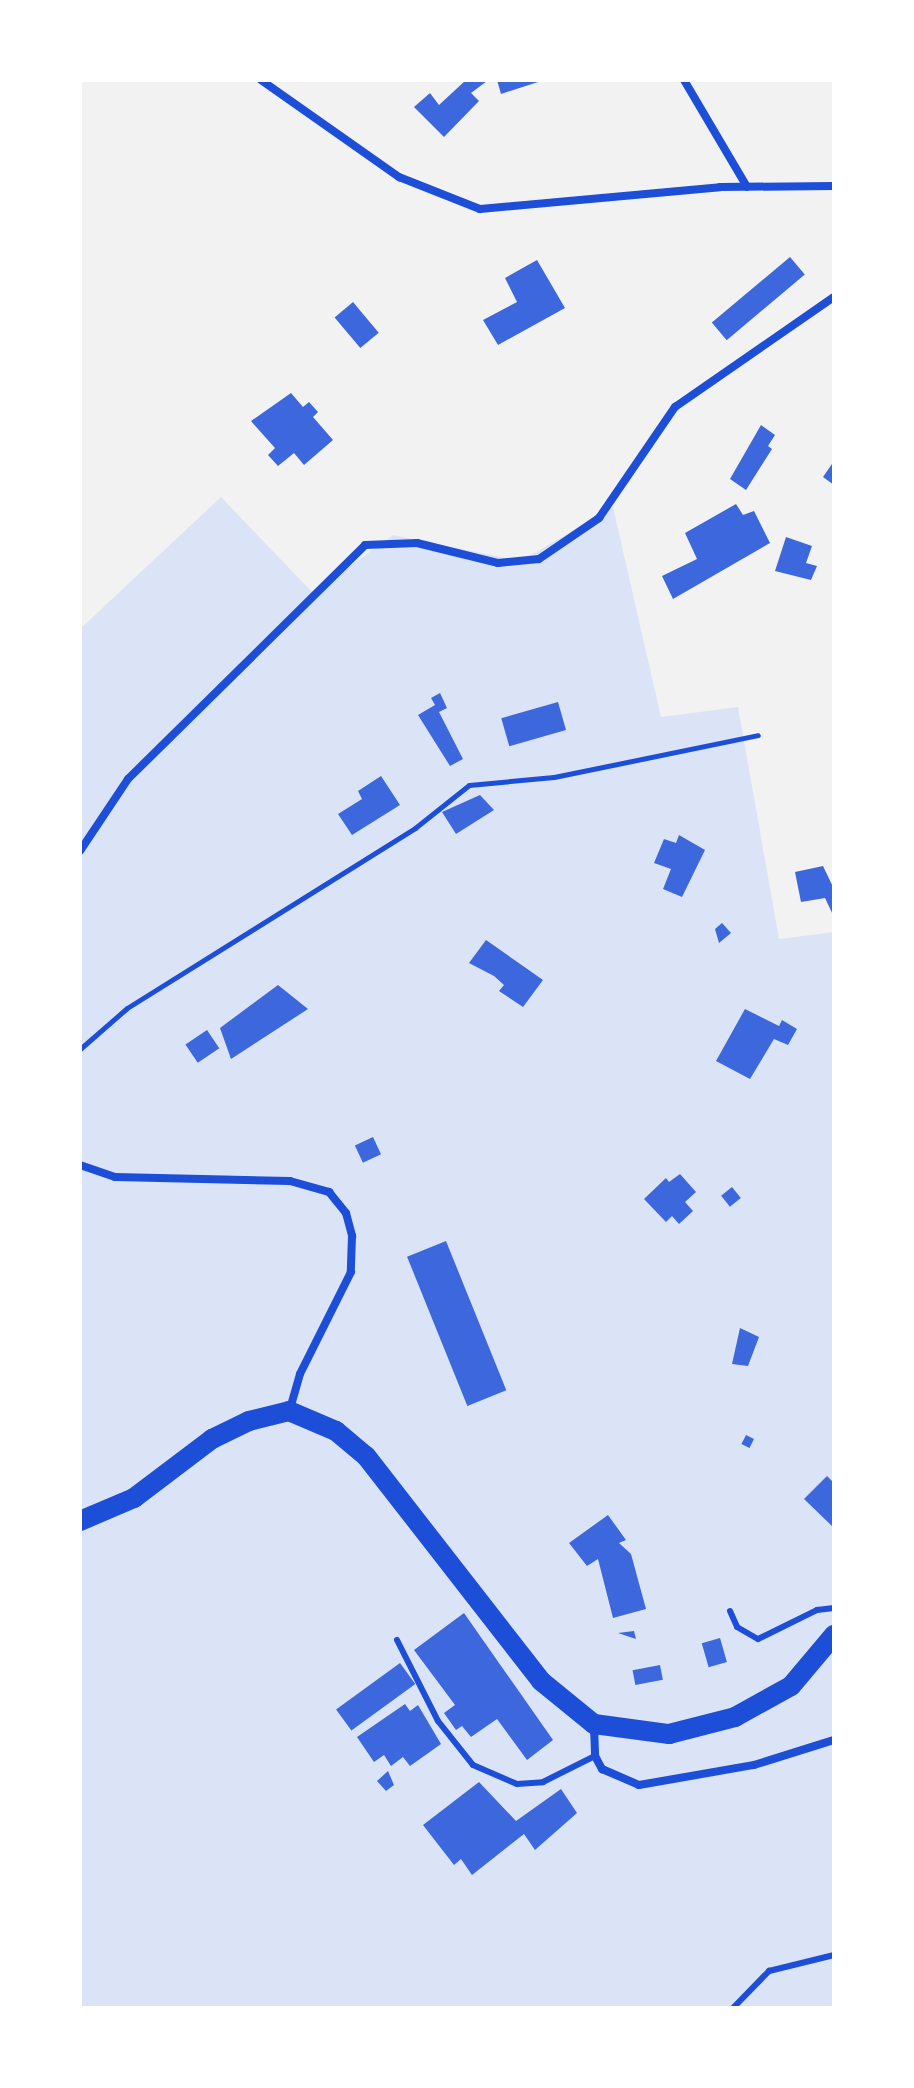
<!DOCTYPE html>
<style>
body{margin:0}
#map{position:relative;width:914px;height:2088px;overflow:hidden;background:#f2f2f2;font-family:"Asap Condensed",sans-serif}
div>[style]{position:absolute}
.green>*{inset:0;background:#dbe4f7}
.building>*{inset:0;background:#3d67dc;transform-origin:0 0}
.path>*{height:5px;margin:-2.5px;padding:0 2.5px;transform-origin:2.5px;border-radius:2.5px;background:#1d4ed8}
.service>*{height:6px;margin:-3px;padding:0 3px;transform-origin:3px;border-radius:3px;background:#1d4ed8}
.minor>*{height:8px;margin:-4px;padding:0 4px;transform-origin:4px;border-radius:4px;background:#1d4ed8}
.primary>*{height:20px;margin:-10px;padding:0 10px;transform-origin:10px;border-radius:10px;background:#1d4ed8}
span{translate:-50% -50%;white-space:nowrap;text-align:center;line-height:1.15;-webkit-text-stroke:8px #fff;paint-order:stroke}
.frame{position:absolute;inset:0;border:82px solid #fff;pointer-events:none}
</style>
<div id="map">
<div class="green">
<div style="clip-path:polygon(221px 497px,313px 593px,393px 535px,521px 561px,613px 507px,661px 717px,738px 707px,779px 939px,834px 932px,834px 2008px,80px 2008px,80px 629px)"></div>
</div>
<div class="building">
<div style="clip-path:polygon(466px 80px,487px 81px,471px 93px,479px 101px,444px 137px,414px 107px,430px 93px,439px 105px)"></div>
<div style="clip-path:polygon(497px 80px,541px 80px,541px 81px,501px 94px)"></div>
<div style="left:790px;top:257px;width:23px;height:102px;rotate:50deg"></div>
<div style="clip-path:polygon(537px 260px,565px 308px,498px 345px,483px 320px,517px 302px,505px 278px)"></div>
<div style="left:353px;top:302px;width:40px;height:24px;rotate:50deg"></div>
<div style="clip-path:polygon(291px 393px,303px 407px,309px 402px,318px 412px,313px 417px,333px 440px,304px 465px,294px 453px,278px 466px,268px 455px,275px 448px,251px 421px)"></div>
<div style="clip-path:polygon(761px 425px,775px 435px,768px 446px,772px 449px,746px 490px,730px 479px)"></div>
<div style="clip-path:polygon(834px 461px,834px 485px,823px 477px)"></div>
<div style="clip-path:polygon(736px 504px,743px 515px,754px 511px,770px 543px,673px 599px,662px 576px,697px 559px,685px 533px)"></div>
<div style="clip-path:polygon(786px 537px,812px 546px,806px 563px,817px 566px,811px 580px,775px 571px)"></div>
<div style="clip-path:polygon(440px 693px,447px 708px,439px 712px,463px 759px,450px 766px,418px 715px,435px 705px,431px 698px)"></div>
<div style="left:558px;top:702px;width:29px;height:59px;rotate:74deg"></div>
<div style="clip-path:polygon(381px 776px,400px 805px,352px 835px,338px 814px,362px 799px,358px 791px)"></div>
<div style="clip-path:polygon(480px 795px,494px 810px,456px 834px,442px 812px)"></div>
<div style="clip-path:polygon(679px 835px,705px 850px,682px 897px,663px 889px,671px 869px,654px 863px,664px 839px,676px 843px)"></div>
<div style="clip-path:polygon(823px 866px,834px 889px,834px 917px,825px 898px,801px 902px,795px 872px)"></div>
<div style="clip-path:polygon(722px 923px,731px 933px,719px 943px,715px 929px)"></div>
<div style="clip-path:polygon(486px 940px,543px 980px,523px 1007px,499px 991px,504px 985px,494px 976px,469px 963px)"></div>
<div style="clip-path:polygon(278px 985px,308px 1009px,231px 1059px,220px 1028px)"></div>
<div style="clip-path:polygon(745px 1009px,779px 1026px,782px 1020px,797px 1029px,788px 1045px,774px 1039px,750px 1079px,716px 1061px)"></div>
<div style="left:207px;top:1030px;width:22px;height:26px;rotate:56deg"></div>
<div style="left:373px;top:1137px;width:19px;height:20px;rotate:65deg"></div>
<div style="clip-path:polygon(680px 1174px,696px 1192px,685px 1202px,693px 1211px,679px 1224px,672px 1216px,666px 1222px,644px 1199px,666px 1178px,669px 1182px)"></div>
<div style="left:732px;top:1187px;width:14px;height:14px;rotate:51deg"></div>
<div style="left:446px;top:1241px;width:161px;height:42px;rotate:68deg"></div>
<div style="clip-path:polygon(740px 1328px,759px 1337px,748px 1366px,732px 1364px)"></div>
<div style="left:746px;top:1435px;width:9px;height:10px;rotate:27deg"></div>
<div style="clip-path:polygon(827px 1476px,834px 1483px,832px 1526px,804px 1499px)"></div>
<div style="clip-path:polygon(608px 1515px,626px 1540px,619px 1543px,631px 1554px,646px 1609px,613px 1618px,598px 1559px,587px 1566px,569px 1543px)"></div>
<div style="clip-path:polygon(464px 1613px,553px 1740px,527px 1760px,497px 1719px,471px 1737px,462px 1726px,456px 1730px,444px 1713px,455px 1705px,414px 1650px)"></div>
<div style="clip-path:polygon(634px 1631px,636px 1639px,618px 1633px)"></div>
<div style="left:720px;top:1638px;width:25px;height:19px;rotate:74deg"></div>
<div style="left:400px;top:1663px;width:26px;height:79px;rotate:54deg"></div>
<div style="left:660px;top:1665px;width:15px;height:28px;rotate:79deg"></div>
<div style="clip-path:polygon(405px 1704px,410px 1711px,418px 1705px,441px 1744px,410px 1766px,403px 1757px,391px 1766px,384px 1755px,374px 1762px,357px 1737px)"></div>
<div style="clip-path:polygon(388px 1771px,394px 1785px,386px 1791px,377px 1781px)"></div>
<div style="clip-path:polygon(479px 1782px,516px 1821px,561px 1789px,577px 1813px,535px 1850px,524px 1834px,472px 1875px,461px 1859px,454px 1865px,423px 1825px)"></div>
</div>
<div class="path">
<div style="left:80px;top:1049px;width:62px;rotate:-41.1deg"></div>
<div style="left:127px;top:1008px;width:340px;rotate:-32deg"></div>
<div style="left:415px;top:828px;width:69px;rotate:-38.5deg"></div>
<div style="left:469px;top:785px;width:85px;rotate:-5.4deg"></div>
<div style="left:554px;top:777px;width:208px;rotate:-11.6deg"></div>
</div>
<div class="service">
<div style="left:730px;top:1611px;width:17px;rotate:66deg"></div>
<div style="left:737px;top:1627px;width:24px;rotate:30deg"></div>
<div style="left:758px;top:1639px;width:66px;rotate:-26.2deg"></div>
<div style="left:817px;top:1610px;width:17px;rotate:-7deg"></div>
<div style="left:397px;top:1640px;width:91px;rotate:63.2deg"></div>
<div style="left:438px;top:1721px;width:56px;rotate:51.5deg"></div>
<div style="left:473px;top:1765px;width:48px;rotate:23.4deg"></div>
<div style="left:517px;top:1784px;width:26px;rotate:-4deg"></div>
<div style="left:543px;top:1782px;width:58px;rotate:-26.6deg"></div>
<div style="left:733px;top:2008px;width:52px;rotate:-45.8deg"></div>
<div style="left:769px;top:1971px;width:67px;rotate:-13.8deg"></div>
</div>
<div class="minor">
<div style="left:261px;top:80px;width:169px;rotate:35.1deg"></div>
<div style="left:399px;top:177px;width:87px;rotate:21.6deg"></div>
<div style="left:480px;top:209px;width:241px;rotate:-5.2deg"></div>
<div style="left:720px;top:187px;width:114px;rotate:-0.5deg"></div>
<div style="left:684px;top:80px;width:124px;rotate:59.5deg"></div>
<div style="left:80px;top:851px;width:87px;rotate:-56.3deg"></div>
<div style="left:128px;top:779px;width:333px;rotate:-44.6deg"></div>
<div style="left:365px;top:545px;width:52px;rotate:-2.2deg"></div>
<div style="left:417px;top:543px;width:83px;rotate:13.9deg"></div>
<div style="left:498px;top:563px;width:41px;rotate:-5.6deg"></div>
<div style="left:539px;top:559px;width:73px;rotate:-34.3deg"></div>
<div style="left:599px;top:518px;width:135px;rotate:-55.6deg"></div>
<div style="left:675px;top:407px;width:193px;rotate:-34.7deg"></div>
<div style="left:80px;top:1165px;width:37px;rotate:19deg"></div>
<div style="left:115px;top:1177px;width:175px;rotate:1.3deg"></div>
<div style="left:290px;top:1181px;width:41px;rotate:15.8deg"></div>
<div style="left:329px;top:1192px;width:27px;rotate:51deg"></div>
<div style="left:346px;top:1213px;width:24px;rotate:75deg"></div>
<div style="left:352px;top:1236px;width:36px;rotate:92deg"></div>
<div style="left:351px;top:1272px;width:114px;rotate:116.6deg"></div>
<div style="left:300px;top:1374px;width:37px;rotate:106deg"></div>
<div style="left:594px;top:1725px;width:31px;rotate:88deg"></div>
<div style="left:595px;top:1756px;width:15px;rotate:62deg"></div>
<div style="left:602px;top:1769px;width:40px;rotate:23.4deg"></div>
<div style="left:639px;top:1785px;width:117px;rotate:-9.9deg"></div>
<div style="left:754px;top:1765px;width:84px;rotate:-17.4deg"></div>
</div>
<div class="primary">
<div style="left:80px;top:1521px;width:59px;rotate:-23.1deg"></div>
<div style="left:134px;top:1498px;width:98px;rotate:-37.1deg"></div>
<div style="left:212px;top:1439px;width:41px;rotate:-25.9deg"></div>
<div style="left:249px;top:1421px;width:41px;rotate:-14deg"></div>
<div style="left:289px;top:1411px;width:51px;rotate:23.1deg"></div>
<div style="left:336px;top:1431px;width:39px;rotate:40deg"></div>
<div style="left:366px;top:1456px;width:285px;rotate:52.1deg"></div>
<div style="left:541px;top:1681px;width:68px;rotate:39.1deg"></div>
<div style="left:594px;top:1724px;width:76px;rotate:7.6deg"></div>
<div style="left:669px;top:1734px;width:68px;rotate:-14.4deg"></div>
<div style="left:735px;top:1717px;width:64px;rotate:-29deg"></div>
<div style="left:791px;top:1686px;width:67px;rotate:-49.9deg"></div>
</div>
<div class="frame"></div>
</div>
